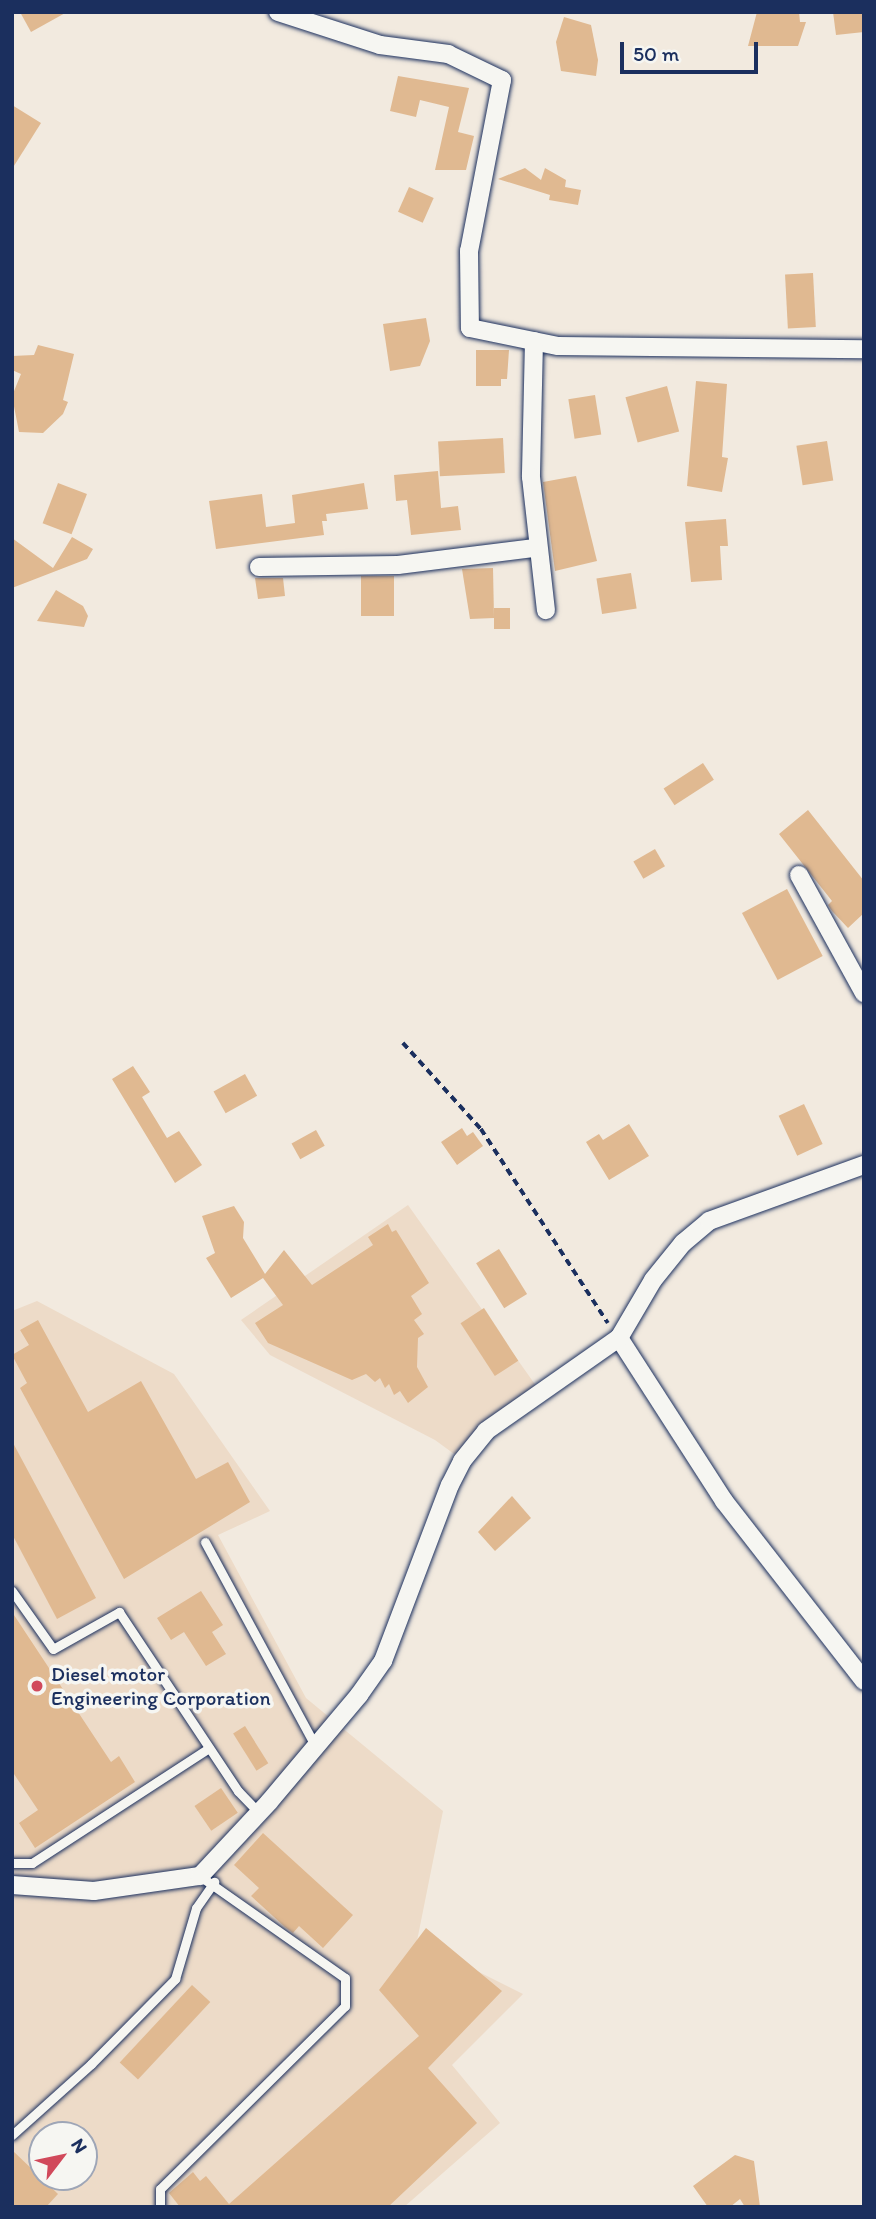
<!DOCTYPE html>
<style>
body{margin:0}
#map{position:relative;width:876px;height:2219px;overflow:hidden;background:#f2eadf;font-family:Itim,sans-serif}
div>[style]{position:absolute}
.built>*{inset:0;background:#eddbc8}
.building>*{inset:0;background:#e0b991;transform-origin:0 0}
.path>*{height:3.5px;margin-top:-1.75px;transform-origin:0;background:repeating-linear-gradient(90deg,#1b2f5e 0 7px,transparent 0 12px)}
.roads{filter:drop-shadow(0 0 2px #1b2f5e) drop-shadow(0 0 2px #1b2f5e)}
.lane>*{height:9px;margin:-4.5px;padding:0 4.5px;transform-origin:4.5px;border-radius:4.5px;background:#f6f6f2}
.street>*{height:18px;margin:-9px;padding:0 9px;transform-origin:9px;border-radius:9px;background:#f6f6f2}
.dots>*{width:19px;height:19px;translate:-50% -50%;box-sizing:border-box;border:4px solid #f6f6f2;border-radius:50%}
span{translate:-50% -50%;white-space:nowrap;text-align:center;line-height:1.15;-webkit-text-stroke:7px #f6f6f2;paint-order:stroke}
.poi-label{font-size:21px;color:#1b2f5e}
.left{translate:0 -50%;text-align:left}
.frame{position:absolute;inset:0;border:14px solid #1b2f5e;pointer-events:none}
.north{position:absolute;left:28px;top:2121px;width:70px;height:70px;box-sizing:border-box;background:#f6f6f2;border:2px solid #9ea6b7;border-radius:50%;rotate:58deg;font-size:19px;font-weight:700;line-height:28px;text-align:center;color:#1b2f5e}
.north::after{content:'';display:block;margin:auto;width:24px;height:32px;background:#d1495b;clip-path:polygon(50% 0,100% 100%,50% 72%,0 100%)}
.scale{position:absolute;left:620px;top:42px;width:138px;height:32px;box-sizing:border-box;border:4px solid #1b2f5e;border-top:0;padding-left:9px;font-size:21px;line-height:24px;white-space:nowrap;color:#1b2f5e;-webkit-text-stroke:5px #f6f6f2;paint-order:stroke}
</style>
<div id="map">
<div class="built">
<div style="clip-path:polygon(408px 1205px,539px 1390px,461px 1459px,435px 1440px,270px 1355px,241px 1320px)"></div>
<div style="clip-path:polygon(evenodd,37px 1301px,174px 1374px,270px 1511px,218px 1535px,306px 1698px,443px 1811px,417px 1941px,523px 1994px,452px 2065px,500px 2123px,404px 2207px,12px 2207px,12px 1311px,37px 1301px,42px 2135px,84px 2135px,84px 2177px,42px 2177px,42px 2135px)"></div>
</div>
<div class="building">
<div style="clip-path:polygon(20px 12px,67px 12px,31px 32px)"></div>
<div style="clip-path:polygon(757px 12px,799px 12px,800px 22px,806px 22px,798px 46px,748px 46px)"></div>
<div style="clip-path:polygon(833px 12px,864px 12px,864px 32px,836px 35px)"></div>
<div style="clip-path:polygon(564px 17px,591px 25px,598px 60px,596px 76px,561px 71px,556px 42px)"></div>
<div style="clip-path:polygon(398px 76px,469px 88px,458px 132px,474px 136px,466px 170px,435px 170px,449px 107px,420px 100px,416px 117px,390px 111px)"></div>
<div style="clip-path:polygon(12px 105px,41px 123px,12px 169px)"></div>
<div style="clip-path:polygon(525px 168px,541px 180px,545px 168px,566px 180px,565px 187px,581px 190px,578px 205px,549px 200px,550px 195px,498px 179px)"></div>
<div style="left:409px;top:187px;width:27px;height:27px;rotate:24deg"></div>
<div style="left:813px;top:273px;width:54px;height:28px;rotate:87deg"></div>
<div style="clip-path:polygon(426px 318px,430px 341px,420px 366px,390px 371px,383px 324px)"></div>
<div style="clip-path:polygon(38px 345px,74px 354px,63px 400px,68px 402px,63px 414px,43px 433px,19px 432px,12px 396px,21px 374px,12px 370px,12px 356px,34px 355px)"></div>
<div style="clip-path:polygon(476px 350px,509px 350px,507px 379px,501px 379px,501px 386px,476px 386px)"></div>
<div style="clip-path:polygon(696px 381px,727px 384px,722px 457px,728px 458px,722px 492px,687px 486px)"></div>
<div style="left:667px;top:386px;width:47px;height:43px;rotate:75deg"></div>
<div style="left:595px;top:395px;width:40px;height:27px;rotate:81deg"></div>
<div style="left:503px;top:438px;width:35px;height:65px;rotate:87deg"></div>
<div style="left:827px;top:441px;width:40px;height:31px;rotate:81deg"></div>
<div style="clip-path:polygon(438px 471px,441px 508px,458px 506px,461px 530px,411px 535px,407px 500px,396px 501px,394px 475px)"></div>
<div style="clip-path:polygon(576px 476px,597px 561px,555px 571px,543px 482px)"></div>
<div style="left:58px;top:483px;width:31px;height:43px;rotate:21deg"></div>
<div style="clip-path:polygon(364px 483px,368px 509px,326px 514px,327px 521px,322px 521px,324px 535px,216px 549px,209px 501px,262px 494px,266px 527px,295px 523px,292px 495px)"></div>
<div style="clip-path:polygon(726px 519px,728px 546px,720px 546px,722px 580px,691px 582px,685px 522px)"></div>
<div style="clip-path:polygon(72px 537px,93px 549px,87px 559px,12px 588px,12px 538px,53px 568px)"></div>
<div style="clip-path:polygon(493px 568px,494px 618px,470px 619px,462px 569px)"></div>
<div style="left:631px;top:573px;width:36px;height:35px;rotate:81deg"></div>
<div style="left:394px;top:576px;width:40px;height:33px;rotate:90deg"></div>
<div style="clip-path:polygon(255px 578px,283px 578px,285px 596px,258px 599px)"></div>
<div style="clip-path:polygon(56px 590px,83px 606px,88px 616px,84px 627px,37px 621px)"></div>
<div style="left:494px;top:608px;width:16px;height:21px"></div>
<div style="left:703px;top:763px;width:20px;height:47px;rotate:57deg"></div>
<div style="clip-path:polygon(808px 810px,864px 881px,864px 913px,848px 928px,832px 911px,828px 905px,832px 901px,779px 834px)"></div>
<div style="left:655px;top:849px;width:20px;height:25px;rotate:60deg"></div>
<div style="left:787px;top:889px;width:76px;height:51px;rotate:62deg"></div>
<div style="clip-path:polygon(133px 1066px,150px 1092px,142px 1097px,167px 1138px,179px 1131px,202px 1165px,175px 1183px,112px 1079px)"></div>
<div style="left:245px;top:1074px;width:25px;height:36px;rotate:61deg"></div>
<div style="left:804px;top:1104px;width:44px;height:28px;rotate:65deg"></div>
<div style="clip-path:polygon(629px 1124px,649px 1156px,609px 1180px,586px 1142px,599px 1134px,603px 1140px)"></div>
<div style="clip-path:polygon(462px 1128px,467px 1136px,473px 1132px,483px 1146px,457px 1165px,441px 1142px)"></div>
<div style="left:316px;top:1130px;width:18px;height:28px;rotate:61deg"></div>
<div style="clip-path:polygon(234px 1206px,244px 1222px,243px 1238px,265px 1274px,284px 1250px,312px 1285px,373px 1245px,368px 1237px,388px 1224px,392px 1232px,396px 1230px,429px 1283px,411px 1296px,422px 1314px,414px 1320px,424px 1334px,418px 1338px,417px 1367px,428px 1387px,408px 1403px,400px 1391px,394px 1395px,389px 1384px,385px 1388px,380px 1378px,375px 1382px,366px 1374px,352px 1380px,268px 1343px,255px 1323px,283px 1305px,263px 1278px,231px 1298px,206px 1258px,215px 1253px,202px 1216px)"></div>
<div style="left:499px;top:1249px;width:53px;height:27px;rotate:58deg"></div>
<div style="left:484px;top:1308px;width:63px;height:28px;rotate:57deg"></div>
<div style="clip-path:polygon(38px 1320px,88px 1412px,141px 1381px,196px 1479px,228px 1462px,250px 1502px,124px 1579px,20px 1388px,27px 1383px,12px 1355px,29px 1345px,20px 1330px)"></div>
<div style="clip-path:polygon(12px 1441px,96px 1598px,57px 1619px,12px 1534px)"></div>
<div style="clip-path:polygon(512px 1496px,531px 1518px,495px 1551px,478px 1532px)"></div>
<div style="clip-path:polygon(201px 1591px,223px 1625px,212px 1632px,226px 1654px,206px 1666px,184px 1632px,171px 1640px,157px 1618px)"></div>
<div style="clip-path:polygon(12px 1612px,111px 1762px,119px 1756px,135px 1782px,35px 1848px,19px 1823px,38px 1810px,12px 1771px)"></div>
<div style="left:245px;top:1726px;width:44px;height:14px;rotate:58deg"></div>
<div style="left:221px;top:1788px;width:30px;height:32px;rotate:56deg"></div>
<div style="clip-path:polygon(263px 1833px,353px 1915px,323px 1948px,299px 1926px,293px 1933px,285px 1927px,251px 1896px,259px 1888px,234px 1865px)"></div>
<div style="clip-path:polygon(426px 1928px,502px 1991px,428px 2068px,477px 2123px,388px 2207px,180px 2207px,169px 2193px,193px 2172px,200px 2181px,206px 2176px,229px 2204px,419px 2036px,379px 1990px)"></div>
<div style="left:192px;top:1985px;width:25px;height:106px;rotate:43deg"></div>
<div style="clip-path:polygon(12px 2150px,58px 2194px,46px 2207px,12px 2207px)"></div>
<div style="clip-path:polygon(735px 2155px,754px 2161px,760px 2207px,745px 2207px,740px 2199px,730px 2207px,708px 2207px,693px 2186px)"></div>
</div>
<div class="path">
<div style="left:403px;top:1043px;width:116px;rotate:47.8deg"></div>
<div style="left:481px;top:1129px;width:232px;rotate:56.8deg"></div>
</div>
<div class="roads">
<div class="lane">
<div style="left:205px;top:1542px;width:233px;rotate:61.6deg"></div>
<div style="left:12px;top:1591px;width:71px;rotate:54.7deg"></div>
<div style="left:53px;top:1649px;width:76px;rotate:-29.3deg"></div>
<div style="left:119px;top:1612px;width:215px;rotate:56.4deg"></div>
<div style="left:238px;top:1791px;width:30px;rotate:46deg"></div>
<div style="left:12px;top:1863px;width:20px"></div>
<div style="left:32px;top:1863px;width:211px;rotate:-33deg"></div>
<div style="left:12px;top:2135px;width:106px;rotate:-41.9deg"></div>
<div style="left:91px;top:2064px;width:120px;rotate:-45.3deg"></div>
<div style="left:175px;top:1979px;width:74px;rotate:-73.5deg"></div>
<div style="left:196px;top:1908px;width:32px;rotate:-55deg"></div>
<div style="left:160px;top:2207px;width:18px;rotate:-90deg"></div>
<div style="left:160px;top:2189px;width:260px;rotate:-44.7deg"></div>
<div style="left:345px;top:2006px;width:28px;rotate:-90deg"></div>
<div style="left:345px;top:1978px;width:177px;rotate:-144.9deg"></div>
</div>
<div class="street">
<div style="left:278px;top:12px;width:107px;rotate:17.9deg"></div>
<div style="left:380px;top:45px;width:69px;rotate:7.5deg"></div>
<div style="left:448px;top:54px;width:60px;rotate:25.7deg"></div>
<div style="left:502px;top:80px;width:174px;rotate:100.9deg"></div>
<div style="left:469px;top:251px;width:77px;rotate:89.3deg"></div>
<div style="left:470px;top:328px;width:90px;rotate:11.6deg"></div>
<div style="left:558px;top:346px;width:306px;rotate:0.6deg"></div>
<div style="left:534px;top:341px;width:136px;rotate:91.3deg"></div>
<div style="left:531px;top:477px;width:134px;rotate:83.6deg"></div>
<div style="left:259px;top:567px;width:139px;rotate:-0.8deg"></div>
<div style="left:398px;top:565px;width:138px;rotate:-7.1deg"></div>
<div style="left:799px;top:875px;width:135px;rotate:61.2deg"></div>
<div style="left:619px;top:1338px;width:194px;rotate:57.2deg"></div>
<div style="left:724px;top:1501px;width:228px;rotate:52.1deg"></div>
<div style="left:12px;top:1885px;width:82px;rotate:4.2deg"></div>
<div style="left:94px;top:1891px;width:107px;rotate:-8.1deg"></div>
<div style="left:200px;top:1876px;width:101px;rotate:-47deg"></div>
<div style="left:269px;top:1802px;width:140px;rotate:-49.9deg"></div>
<div style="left:359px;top:1695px;width:42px;rotate:-54.8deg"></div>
<div style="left:383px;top:1661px;width:188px;rotate:-69.2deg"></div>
<div style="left:450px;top:1485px;width:27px;rotate:-63deg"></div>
<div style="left:462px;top:1461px;width:38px;rotate:-51deg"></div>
<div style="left:486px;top:1431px;width:162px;rotate:-35deg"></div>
<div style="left:619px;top:1338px;width:67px;rotate:-59.6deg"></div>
<div style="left:653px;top:1280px;width:48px;rotate:-51deg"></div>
<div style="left:683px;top:1243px;width:34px;rotate:-40deg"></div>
<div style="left:709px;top:1221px;width:165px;rotate:-19.9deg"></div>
</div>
</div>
<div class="dots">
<div style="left:37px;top:1686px;background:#d1495b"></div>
</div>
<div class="poi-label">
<span class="left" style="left:51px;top:1686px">Diesel motor<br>Engineering Corporation</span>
</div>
<div class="frame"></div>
<div class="north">N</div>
<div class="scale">50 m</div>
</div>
